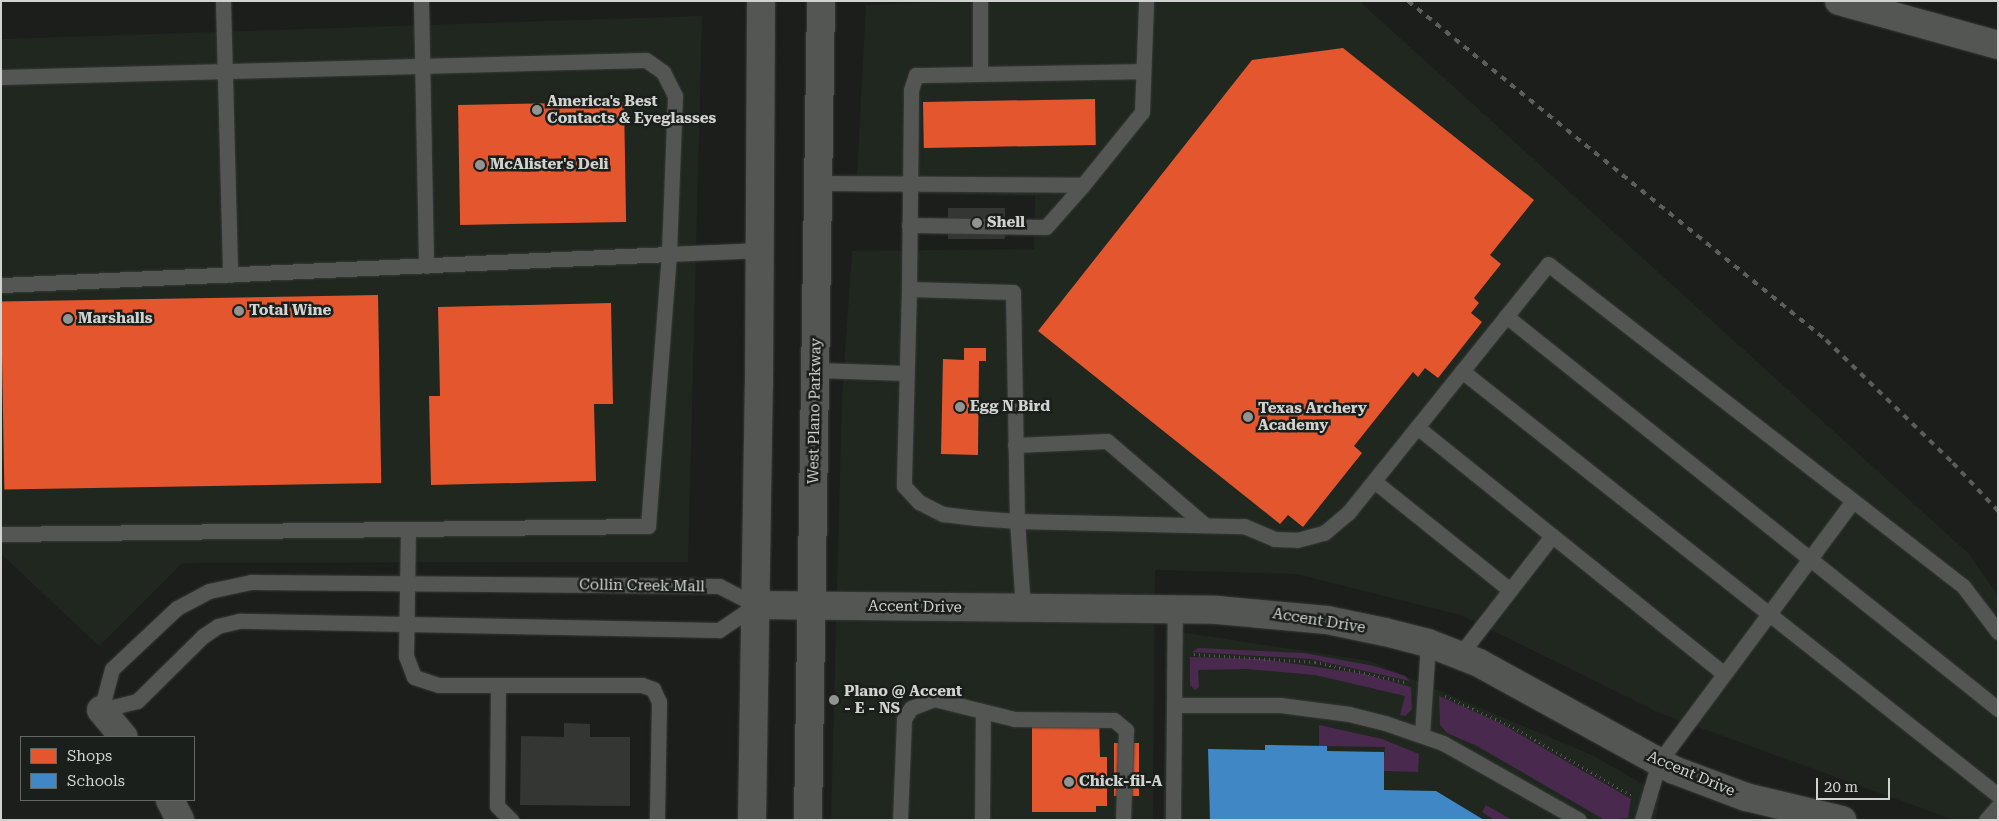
<!DOCTYPE html>
<style>
body{margin:0}
#map{position:relative;width:1999px;height:821px;overflow:hidden;background:#1c1e1c;font-family:"Roboto Serif",serif}
div>[style]{position:absolute}
.built>*{inset:0;background:#1f271f}
.green>*{inset:0;background:#4a294f}
.shops>*{inset:0;background:#e4572e;transform-origin:0 0}
.schools>*{inset:0;background:#3f88c5}
.building>*{inset:0;background:#343634;transform-origin:0 0}
.path>*{height:3px;margin-top:-1.5px;transform-origin:0;background:repeating-linear-gradient(90deg,#555655 0 1px,transparent 0 5px)}
.roads{filter:drop-shadow(0 0 1px #373937) drop-shadow(0 0 1px #373937)}
.lane>*{height:15px;margin:-7.5px;padding:0 7.5px;transform-origin:7.5px;border-radius:7.5px;background:#545654}
.street>*{height:28px;margin:-14px;padding:0 14px;transform-origin:14px;border-radius:14px;background:#545654}
.secondary>*{height:28px;margin:-14px;padding:0 14px;transform-origin:14px;border-radius:14px;background:#545654}
.rail>*{height:4px;margin-top:-2px;transform-origin:0;background:repeating-linear-gradient(90deg,#5c5e5c 0 6px,transparent 0 12px)}
.dots>*{width:14px;height:14px;translate:-50% -50%;box-sizing:border-box;border:2px solid #1b1f1b;border-radius:50%}
span{translate:-50% -50%;white-space:nowrap;text-align:center;line-height:1.15;-webkit-text-stroke:5px #1b1f1b;paint-order:stroke}
.poi-label{font-size:15px;color:#d1d3d1;font-weight:700}
.left{translate:0 -50%;text-align:left}
.street-label{font-size:15px;color:#d1d3d1}
.frame{position:absolute;inset:0;border:2px solid #d1d3d1;pointer-events:none}
.legend{position:absolute;left:20px;top:736px;width:175px;height:65px;box-sizing:border-box;background:#1b1f1b;border:1px solid #646764;margin:0;padding:6px 9px;list-style:none;font-size:15px;color:#d1d3d1}
.legend li{display:flex;align-items:center;gap:10px;height:25px}
.legend b{width:25px;border:1px solid #646764}
.scale{position:absolute;left:1816px;top:778px;width:74px;height:22px;box-sizing:border-box;border:2px solid #d1d3d1;border-top:0;padding-left:6px;font-size:15px;line-height:18px;white-space:nowrap;color:#d1d3d1;-webkit-text-stroke:4px #1b1f1b;paint-order:stroke}
</style>
<div id="map">
<div class="built">
<div style="clip-path:polygon(972px 1px,1359px 1px,1968px 553px,1998px 595px,1998px 820px,1954px 820px,1662px 714px,1461px 615px,1297px 574px,1155px 570px,1153px 820px,831px 820px,842px 398px,852px 251px,1034px 249px,1035px 196px,856px 193px,866px 5px)"></div>
<div style="clip-path:polygon(702px 16px,688px 562px,182px 563px,99px 646px,1px 554px,1px 39px)"></div>
<div style="clip-path:polygon(1166px 630px,1370px 661px,1594px 756px,1660px 794px,1656px 820px,1163px 820px)"></div>
</div>
<div class="green">
<div style="clip-path:polygon(1198px 648px,1304px 653px,1374px 666px,1405px 676px,1410px 681px,1311px 659px,1192px 652px)"></div>
<div style="clip-path:polygon(1190px 657px,1262px 659px,1364px 674px,1411px 687px,1412px 709px,1405px 716px,1400px 715px,1405px 696px,1315px 675px,1247px 669px,1198px 670px,1199px 687px,1195px 690px,1190px 685px)"></div>
<div style="clip-path:polygon(1439px 696px,1502px 724px,1631px 799px,1628px 818px,1605px 820px,1477px 746px,1447px 733px,1440px 725px)"></div>
<div style="clip-path:polygon(1319px 725px,1382px 739px,1419px 754px,1418px 772px,1383px 771px,1385px 747px,1319px 746px)"></div>
<div style="clip-path:polygon(1486px 805px,1512px 820px,1494px 820px,1482px 812px)"></div>
</div>
<div class="shops">
<div style="clip-path:polygon(1343px 48px,1534px 200px,1490px 255px,1501px 264px,1474px 298px,1479px 303px,1471px 313px,1482px 322px,1438px 378px,1425px 368px,1418px 377px,1413px 372px,1354px 446px,1362px 453px,1303px 527px,1288px 515px,1280px 524px,1038px 331px,1252px 60px)"></div>
<div style="left:1095px;top:99px;width:46px;height:172px;rotate:89deg"></div>
<div style="left:624px;top:102px;width:120px;height:166px;rotate:89deg"></div>
<div style="left:378px;top:295px;width:188px;height:377px;rotate:89deg"></div>
<div style="clip-path:polygon(611px 303px,613px 404px,594px 404px,596px 481px,431px 485px,429px 396px,440px 396px,438px 307px)"></div>
<div style="clip-path:polygon(964px 348px,986px 348px,986px 361px,979px 361px,978px 455px,941px 454px,943px 359px,964px 360px)"></div>
<div style="clip-path:polygon(1032px 716px,1099px 717px,1100px 757px,1107px 757px,1107px 806px,1096px 806px,1096px 812px,1032px 812px)"></div>
<div style="left:1139px;top:743px;width:53px;height:25px;rotate:90deg"></div>
</div>
<div class="schools">
<div style="clip-path:polygon(1265px 745px,1327px 746px,1327px 751px,1384px 752px,1384px 790px,1436px 791px,1484px 820px,1210px 820px,1208px 749px,1265px 750px)"></div>
</div>
<div class="building">
<div style="left:948px;top:208px;width:57px;height:31px"></div>
<div style="clip-path:polygon(564px 723px,590px 724px,590px 737px,630px 737px,630px 806px,520px 805px,521px 736px,564px 737px)"></div>
</div>
<div class="path">
<div style="left:1194px;top:654px;width:121px;rotate:3.8deg"></div>
<div style="left:1315px;top:662px;width:92px;rotate:12.5deg"></div>
<div style="left:1445px;top:696px;width:75px;rotate:24.5deg"></div>
<div style="left:1513px;top:727px;width:136px;rotate:30deg"></div>
</div>
<div class="roads">
<div class="lane">
<div style="left:223px;top:1px;width:274px;rotate:88.5deg"></div>
<div style="left:421px;top:1px;width:265px;rotate:88.9deg"></div>
<div style="left:980px;top:1px;width:72px;rotate:90deg"></div>
<div style="left:1px;top:77px;width:645px;rotate:-1.51deg"></div>
<div style="left:646px;top:60px;width:21px;rotate:35deg"></div>
<div style="left:663px;top:72px;width:27px;rotate:63deg"></div>
<div style="left:675px;top:96px;width:158px;rotate:92.2deg"></div>
<div style="left:669px;top:254px;width:669px;rotate:177.34deg"></div>
<div style="left:819px;top:183px;width:264px;rotate:0.4deg"></div>
<div style="left:1083px;top:185px;width:94px;rotate:-51.1deg"></div>
<div style="left:1142px;top:112px;width:111px;rotate:-87.9deg"></div>
<div style="left:909px;top:225px;width:137px;rotate:0.8deg"></div>
<div style="left:1046px;top:227px;width:56px;rotate:-48.6deg"></div>
<div style="left:909px;top:289px;width:199px;rotate:-89.4deg"></div>
<div style="left:911px;top:90px;width:16px;rotate:-72deg"></div>
<div style="left:916px;top:75px;width:227px;rotate:-1deg"></div>
<div style="left:1506px;top:316px;width:630px;rotate:38.62deg"></div>
<div style="left:817px;top:370px;width:89px;rotate:1.9deg"></div>
<div style="left:1462px;top:371px;width:683px;rotate:38.35deg"></div>
<div style="left:1417px;top:427px;width:394px;rotate:38.8deg"></div>
<div style="left:1015px;top:445px;width:92px;rotate:-2.5deg"></div>
<div style="left:1107px;top:441px;width:129px;rotate:40.6deg"></div>
<div style="left:1374px;top:481px;width:174px;rotate:38.7deg"></div>
<div style="left:408px;top:529px;width:127px;rotate:90.9deg"></div>
<div style="left:406px;top:656px;width:22px;rotate:69deg"></div>
<div style="left:414px;top:677px;width:26px;rotate:18deg"></div>
<div style="left:439px;top:685px;width:203px"></div>
<div style="left:642px;top:685px;width:12px;rotate:20deg"></div>
<div style="left:653px;top:689px;width:14px;rotate:65deg"></div>
<div style="left:659px;top:702px;width:118px;rotate:91deg"></div>
<div style="left:1px;top:534px;width:647px;rotate:-0.71deg"></div>
<div style="left:648px;top:526px;width:273px;rotate:-85.6deg"></div>
<div style="left:669px;top:254px;width:92px;rotate:-2.5deg"></div>
<div style="left:251px;top:582px;width:468px;rotate:0.5deg"></div>
<div style="left:719px;top:586px;width:42px;rotate:27.2deg"></div>
<div style="left:756px;top:605px;width:45px;rotate:146deg"></div>
<div style="left:719px;top:630px;width:480px;rotate:-178.9deg"></div>
<div style="left:239px;top:621px;width:22px;rotate:167deg"></div>
<div style="left:218px;top:626px;width:18px;rotate:146deg"></div>
<div style="left:203px;top:636px;width:93px;rotate:135.4deg"></div>
<div style="left:137px;top:701px;width:37px;rotate:166deg"></div>
<div style="left:101px;top:710px;width:42px;rotate:-75deg"></div>
<div style="left:112px;top:669px;width:89px;rotate:-43.2deg"></div>
<div style="left:177px;top:608px;width:36px;rotate:-28deg"></div>
<div style="left:209px;top:591px;width:43px;rotate:-12.1deg"></div>
<div style="left:1023px;top:608px;width:87px;rotate:-93.9deg"></div>
<div style="left:1017px;top:521px;width:229px;rotate:-91deg"></div>
<div style="left:1013px;top:292px;width:104px;rotate:-178.3deg"></div>
<div style="left:909px;top:289px;width:197px;rotate:91.5deg"></div>
<div style="left:904px;top:486px;width:22px;rotate:47deg"></div>
<div style="left:919px;top:502px;width:27px;rotate:27deg"></div>
<div style="left:943px;top:514px;width:33px;rotate:7deg"></div>
<div style="left:976px;top:518px;width:41px;rotate:4.2deg"></div>
<div style="left:1017px;top:521px;width:227px;rotate:1.3deg"></div>
<div style="left:1244px;top:526px;width:33px;rotate:23deg"></div>
<div style="left:1274px;top:539px;width:23px;rotate:2deg"></div>
<div style="left:1297px;top:540px;width:28px;rotate:-15deg"></div>
<div style="left:1324px;top:533px;width:31px;rotate:-40deg"></div>
<div style="left:1348px;top:513px;width:319px;rotate:-51.2deg"></div>
<div style="left:1548px;top:264px;width:525px;rotate:37.81deg"></div>
<div style="left:1963px;top:586px;width:58px;rotate:52.7deg"></div>
<div style="left:1459px;top:656px;width:152px;rotate:-52.2deg"></div>
<div style="left:498px;top:685px;width:121px;rotate:90.5deg"></div>
<div style="left:497px;top:806px;width:20px;rotate:45deg"></div>
<div style="left:1174px;top:705px;width:106px"></div>
<div style="left:1280px;top:705px;width:70px;rotate:7.4deg"></div>
<div style="left:1349px;top:714px;width:37px;rotate:14deg"></div>
<div style="left:1385px;top:723px;width:61px;rotate:19deg"></div>
<div style="left:1443px;top:743px;width:156px;rotate:29.5deg"></div>
<div style="left:1422px;top:734px;width:91px;rotate:-86.2deg"></div>
<div style="left:900px;top:820px;width:101px;rotate:-87.7deg"></div>
<div style="left:904px;top:719px;width:13px;rotate:-58deg"></div>
<div style="left:911px;top:708px;width:25px;rotate:-21deg"></div>
<div style="left:934px;top:699px;width:82px;rotate:14deg"></div>
<div style="left:1014px;top:719px;width:100px;rotate:0.6deg"></div>
<div style="left:1114px;top:720px;width:16px;rotate:40deg"></div>
<div style="left:1126px;top:730px;width:90px;rotate:91.9deg"></div>
<div style="left:982px;top:820px;width:108px;rotate:-89.5deg"></div>
<div style="left:1173px;top:820px;width:211px;rotate:-89.5deg"></div>
<div style="left:1642px;top:820px;width:60px;rotate:-73.7deg"></div>
<div style="left:1659px;top:762px;width:325px;rotate:-53.4deg"></div>
<div style="left:1986px;top:820px;width:18px;rotate:-49deg"></div>
</div>
<div class="street">
<div style="left:756px;top:605px;width:461px;rotate:0.6deg"></div>
<div style="left:1217px;top:610px;width:110px;rotate:5.2deg"></div>
<div style="left:1327px;top:620px;width:59px;rotate:11.7deg"></div>
<div style="left:1385px;top:632px;width:44px;rotate:14.3deg"></div>
<div style="left:1428px;top:643px;width:55px;rotate:21.4deg"></div>
<div style="left:1479px;top:663px;width:222px;rotate:28.8deg"></div>
<div style="left:1674px;top:770px;width:77px;rotate:20.6deg"></div>
<div style="left:1746px;top:797px;width:99px;rotate:13.5deg"></div>
<div style="left:101px;top:710px;width:35px;rotate:50deg"></div>
<div style="left:170px;top:800px;width:22px;rotate:63deg"></div>
</div>
<div class="secondary">
<div style="left:1839px;top:1px;width:165px;rotate:15.5deg"></div>
<div style="left:752px;top:820px;width:435px;rotate:-89.1deg"></div>
<div style="left:759px;top:385px;width:384px;rotate:-89.7deg"></div>
<div style="left:808px;top:820px;width:819px;rotate:-89.09deg"></div>
</div>
</div>
<div class="rail">
<div style="left:1408px;top:1px;width:538px;rotate:39.04deg"></div>
<div style="left:1826px;top:340px;width:177px;rotate:44.1deg"></div>
<div style="left:1953px;top:463px;width:66px;rotate:46.8deg"></div>
</div>
<div class="dots">
<div style="left:537px;top:110px;background:#929492"></div>
<div style="left:480px;top:165px;background:#929492"></div>
<div style="left:977px;top:223px;background:#929492"></div>
<div style="left:239px;top:311px;background:#929492"></div>
<div style="left:68px;top:319px;background:#929492"></div>
<div style="left:960px;top:407px;background:#929492"></div>
<div style="left:1248px;top:417px;background:#929492"></div>
<div style="left:834px;top:700px;background:#929492"></div>
<div style="left:1069px;top:782px;background:#929492"></div>
</div>
<div class="poi-label">
<span class="left" style="left:547px;top:110px">America's Best<br>Contacts &amp; Eyeglasses</span>
<span class="left" style="left:490px;top:165px">McAlister's Deli</span>
<span class="left" style="left:987px;top:223px">Shell</span>
<span class="left" style="left:249px;top:311px">Total Wine</span>
<span class="left" style="left:78px;top:319px">Marshalls</span>
<span class="left" style="left:970px;top:407px">Egg N Bird</span>
<span class="left" style="left:1258px;top:417px">Texas Archery<br>Academy</span>
<span class="left" style="left:844px;top:700px">Plano @ Accent<br>- E - NS</span>
<span class="left" style="left:1079px;top:782px">Chick-fil-A</span>
</div>
<div class="street-label">
<span style="left:815px;top:411px;rotate:-89deg">West Plano Parkway</span>
<span style="left:642px;top:586px;rotate:1deg">Collin Creek Mall</span>
<span style="left:915px;top:607px;rotate:1deg">Accent Drive</span>
<span style="left:1319px;top:621px;rotate:9deg">Accent Drive</span>
<span style="left:1691px;top:774px;rotate:23deg">Accent Drive</span>
</div>
<div class="frame"></div>
<ul class="legend">
<li><b style="height:14px;background:#e4572e"></b>Shops</li>
<li><b style="height:14px;background:#3f88c5"></b>Schools</li>
</ul>
<div class="scale">20 m</div>
</div>
